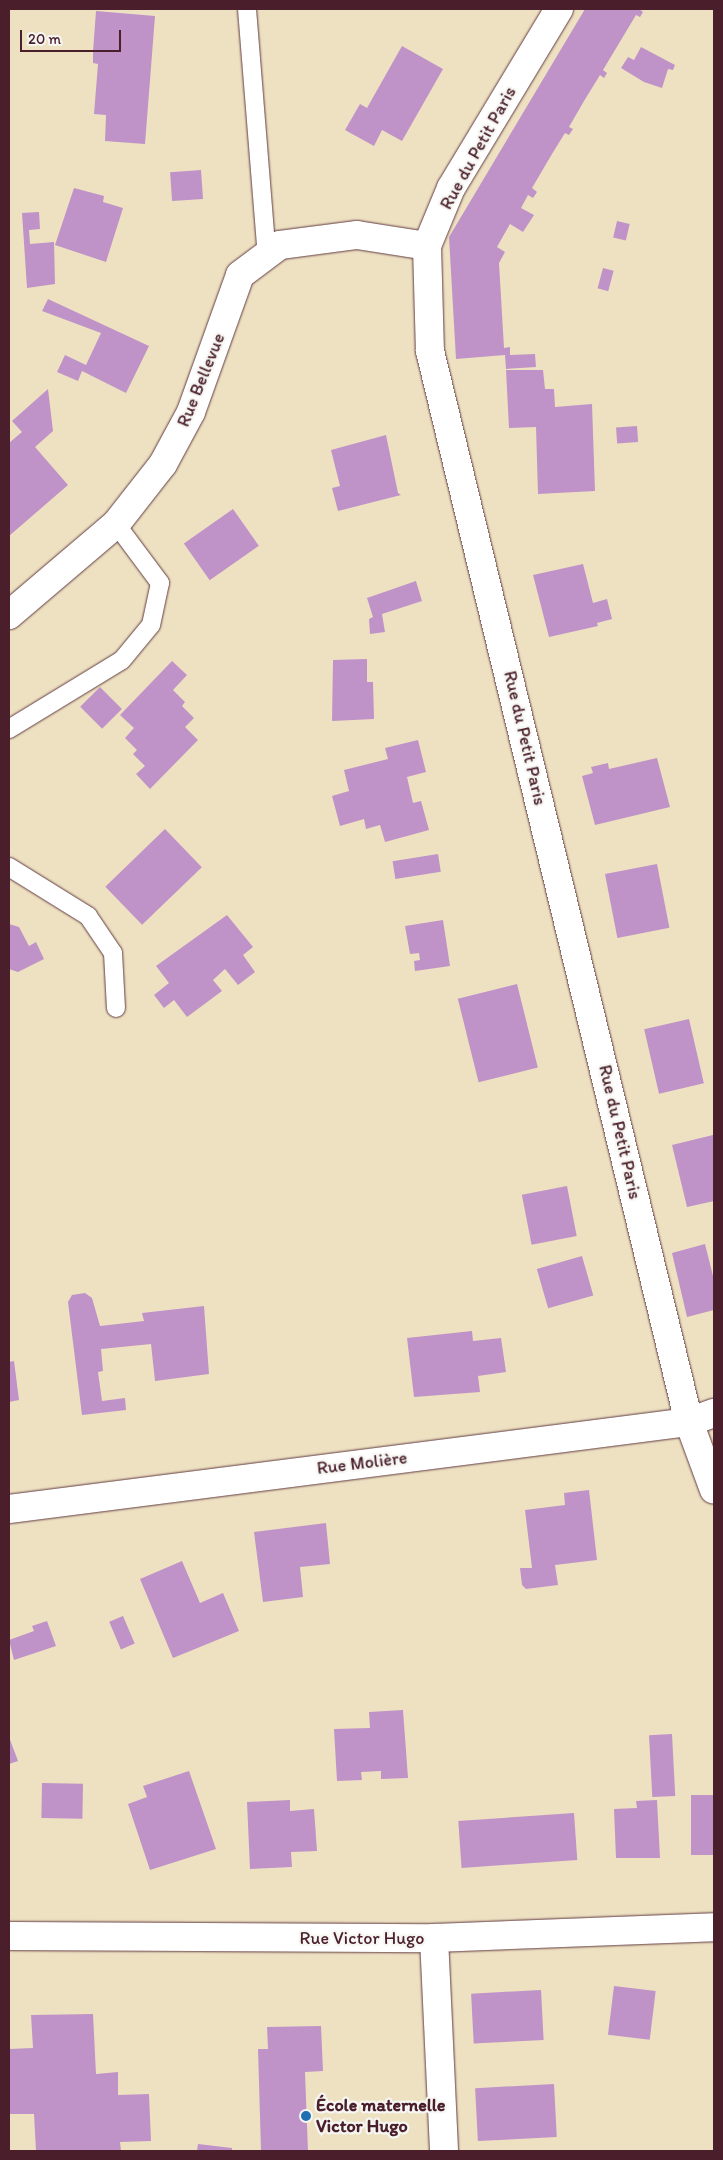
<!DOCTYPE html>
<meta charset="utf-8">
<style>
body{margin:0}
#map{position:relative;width:723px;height:2160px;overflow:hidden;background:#eee1c2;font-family:Itim,sans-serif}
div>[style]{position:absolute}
.building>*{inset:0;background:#bf93c7;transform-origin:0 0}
.roads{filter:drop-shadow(0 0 1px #633c42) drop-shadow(0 0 1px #633c42)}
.lane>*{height:18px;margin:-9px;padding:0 9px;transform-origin:9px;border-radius:9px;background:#fff}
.street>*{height:28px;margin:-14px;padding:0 14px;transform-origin:14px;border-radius:14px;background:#fff}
.dots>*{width:14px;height:14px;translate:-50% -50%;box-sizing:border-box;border:2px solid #f6f6f2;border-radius:50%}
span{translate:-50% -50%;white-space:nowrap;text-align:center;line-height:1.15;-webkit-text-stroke:4.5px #f6f6f2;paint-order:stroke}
.street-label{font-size:18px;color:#4a1f2b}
.poi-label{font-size:18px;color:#4a1f2b;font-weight:700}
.left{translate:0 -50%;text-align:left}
.frame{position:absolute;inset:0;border:10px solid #4a1f2b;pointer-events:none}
.scale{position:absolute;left:20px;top:30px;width:101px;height:22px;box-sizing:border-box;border:2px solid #4a1f2b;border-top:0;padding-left:6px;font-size:15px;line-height:18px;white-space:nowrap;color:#4a1f2b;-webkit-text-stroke:4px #f6f6f2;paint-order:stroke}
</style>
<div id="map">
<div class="building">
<div style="clip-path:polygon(585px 9px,639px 9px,643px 12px,640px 17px,636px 15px,603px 70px,607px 73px,604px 78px,600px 75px,584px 101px,569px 127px,573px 129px,569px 135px,565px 133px,552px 154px,532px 188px,537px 192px,533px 198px,528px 195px,521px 208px,534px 215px,523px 232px,510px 224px,497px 247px,505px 252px,499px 263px,504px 348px,510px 347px,510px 355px,535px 354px,536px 367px,506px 369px,505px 355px,456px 359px,449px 237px)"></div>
<div style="clip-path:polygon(96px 11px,155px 16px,145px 144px,105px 141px,106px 115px,94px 114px,98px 64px,93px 63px,93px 52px)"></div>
<div style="clip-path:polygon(402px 46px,443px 69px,402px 141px,382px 130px,374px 146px,345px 130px,360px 104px,367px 108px)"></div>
<div style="clip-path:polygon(641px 47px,675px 65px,673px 70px,668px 69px,662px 88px,644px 82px,621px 68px,628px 57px,634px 60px)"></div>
<div style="left:201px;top:170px;width:29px;height:31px;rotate:86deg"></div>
<div style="clip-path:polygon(74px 188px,104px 196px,103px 202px,123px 208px,106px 262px,55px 245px)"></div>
<div style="clip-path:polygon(39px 212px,40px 229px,29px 230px,30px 244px,54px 242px,55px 284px,27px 288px,22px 213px)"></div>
<div style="left:617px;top:221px;width:13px;height:17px;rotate:13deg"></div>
<div style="left:603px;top:268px;width:11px;height:21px;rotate:15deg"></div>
<div style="clip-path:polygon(48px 299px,149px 346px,126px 393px,82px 371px,78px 381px,57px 372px,65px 355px,86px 365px,101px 333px,42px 311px)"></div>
<div style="clip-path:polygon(506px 370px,543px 370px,545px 389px,554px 389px,555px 407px,592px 404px,595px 491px,538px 494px,536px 427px,509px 428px)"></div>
<div style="clip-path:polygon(48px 389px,53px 431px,35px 447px,68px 485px,9px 536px,9px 443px,22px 432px,12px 421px)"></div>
<div style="left:637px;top:426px;width:16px;height:21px;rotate:86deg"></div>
<div style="clip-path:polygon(386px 435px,398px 493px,401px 495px,338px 511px,332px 488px,340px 486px,331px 450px)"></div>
<div style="left:233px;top:509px;width:45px;height:60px;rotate:55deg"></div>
<div style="clip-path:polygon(583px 564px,593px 603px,607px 599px,612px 619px,597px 623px,598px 626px,549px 637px,533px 575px)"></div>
<div style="clip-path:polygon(416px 581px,422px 601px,382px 614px,385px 632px,370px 634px,369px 619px,373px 617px,367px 598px)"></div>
<div style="clip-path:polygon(367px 659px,367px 682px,373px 682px,374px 719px,332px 721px,333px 660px)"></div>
<div style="clip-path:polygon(172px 661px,187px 675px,173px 690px,185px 702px,182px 706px,194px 718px,185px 727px,198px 740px,150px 789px,136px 774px,145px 766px,133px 754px,137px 750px,125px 738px,134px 728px,120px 715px)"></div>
<div style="left:100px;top:687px;width:31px;height:28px;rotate:45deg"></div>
<div style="clip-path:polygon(418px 740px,426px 772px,407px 777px,413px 803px,421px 801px,429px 830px,385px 842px,380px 825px,366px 829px,364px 819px,340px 826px,332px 796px,349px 791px,344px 770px,388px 759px,385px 748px)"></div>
<div style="clip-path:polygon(657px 758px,670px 807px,595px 825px,582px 776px,593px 773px,591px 767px,608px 763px,609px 769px)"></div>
<div style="left:165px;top:829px;width:53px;height:83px;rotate:46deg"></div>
<div style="left:438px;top:854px;width:18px;height:46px;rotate:81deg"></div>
<div style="left:657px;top:864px;width:65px;height:53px;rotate:79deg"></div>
<div style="clip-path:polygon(227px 915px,253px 947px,243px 955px,255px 972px,238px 985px,225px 969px,213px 980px,222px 991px,187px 1017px,174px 1000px,164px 1008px,154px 995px,169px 983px,156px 966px)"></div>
<div style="clip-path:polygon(443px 920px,450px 966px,415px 971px,414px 961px,420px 960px,419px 953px,410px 954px,405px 926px)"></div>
<div style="clip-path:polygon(9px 924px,19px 927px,29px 946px,36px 942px,44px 959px,18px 972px,9px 969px)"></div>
<div style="left:517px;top:984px;width:86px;height:61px;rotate:76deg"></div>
<div style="left:689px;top:1019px;width:66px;height:46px;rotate:77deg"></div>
<div style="clip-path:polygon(713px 1135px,714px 1201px,687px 1207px,672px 1145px)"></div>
<div style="left:567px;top:1186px;width:51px;height:46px;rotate:79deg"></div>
<div style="clip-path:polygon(705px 1244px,714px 1280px,714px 1310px,687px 1317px,672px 1253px)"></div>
<div style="left:582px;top:1256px;width:41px;height:47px;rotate:74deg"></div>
<div style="clip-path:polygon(85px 1293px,92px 1298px,100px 1326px,144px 1321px,142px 1313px,204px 1306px,209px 1374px,155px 1381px,151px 1344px,101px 1349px,103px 1371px,98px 1372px,102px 1401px,125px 1398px,126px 1410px,82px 1415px,68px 1302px,72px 1295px)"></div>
<div style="clip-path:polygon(472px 1331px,473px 1341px,501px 1338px,506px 1372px,478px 1376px,480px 1392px,414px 1397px,407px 1338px)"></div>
<div style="clip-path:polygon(14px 1361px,19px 1400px,9px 1402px,9px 1362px)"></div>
<div style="clip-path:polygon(589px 1490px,597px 1560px,555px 1565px,558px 1585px,526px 1589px,522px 1585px,520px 1568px,532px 1568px,525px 1510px,565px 1505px,564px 1493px)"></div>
<div style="clip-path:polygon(326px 1523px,330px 1564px,300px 1567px,303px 1597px,263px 1602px,254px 1532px)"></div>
<div style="clip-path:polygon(182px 1561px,200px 1603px,223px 1593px,239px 1631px,173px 1658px,140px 1579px)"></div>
<div style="left:123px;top:1616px;width:30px;height:15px;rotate:67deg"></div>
<div style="clip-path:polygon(47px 1621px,56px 1646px,14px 1660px,9px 1640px,34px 1631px,32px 1626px)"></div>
<div style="clip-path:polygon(403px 1710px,408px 1778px,381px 1779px,381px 1771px,361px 1772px,362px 1780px,337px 1781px,334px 1729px,370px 1728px,369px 1712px)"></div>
<div style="left:672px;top:1734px;width:62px;height:23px;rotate:87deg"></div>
<div style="clip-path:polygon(9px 1737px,18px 1761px,9px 1764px)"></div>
<div style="clip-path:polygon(189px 1771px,216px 1849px,150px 1870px,128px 1804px,147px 1797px,143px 1786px)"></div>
<div style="left:42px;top:1783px;width:41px;height:35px;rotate:1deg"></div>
<div style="left:714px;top:1795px;width:60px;height:23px;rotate:90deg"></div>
<div style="clip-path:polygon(290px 1800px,290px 1811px,314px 1809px,317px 1851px,291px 1852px,292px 1867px,250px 1869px,247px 1802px)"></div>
<div style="clip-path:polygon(657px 1800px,660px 1858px,616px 1858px,614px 1809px,637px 1808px,636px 1801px)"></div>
<div style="left:574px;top:1813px;width:47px;height:116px;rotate:86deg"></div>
<div style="left:614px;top:1986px;width:42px;height:49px;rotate:7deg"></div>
<div style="left:541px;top:1990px;width:50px;height:70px;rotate:87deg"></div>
<div style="clip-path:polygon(93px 2014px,96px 2074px,118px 2072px,118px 2095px,149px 2094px,151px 2141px,120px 2142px,121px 2151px,36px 2151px,34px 2114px,9px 2114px,9px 2049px,33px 2048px,31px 2015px)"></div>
<div style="clip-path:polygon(321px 2026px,323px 2071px,305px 2072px,308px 2151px,261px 2151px,258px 2049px,268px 2049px,267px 2027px)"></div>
<div style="left:554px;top:2084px;width:53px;height:79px;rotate:87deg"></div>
<div style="clip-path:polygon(198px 2144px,232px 2148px,232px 2151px,197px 2151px)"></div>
</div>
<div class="roads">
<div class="lane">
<div style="left:247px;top:9px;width:248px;rotate:85.4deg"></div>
<div style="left:9px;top:729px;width:132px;rotate:-31.4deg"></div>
<div style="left:122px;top:660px;width:45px;rotate:-50.4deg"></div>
<div style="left:151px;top:625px;width:43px;rotate:-77.9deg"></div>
<div style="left:160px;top:583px;width:74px;rotate:-126.7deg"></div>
<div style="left:9px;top:867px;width:93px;rotate:31.8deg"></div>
<div style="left:88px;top:916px;width:45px;rotate:56deg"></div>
<div style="left:113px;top:953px;width:55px;rotate:86.9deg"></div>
</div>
<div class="street">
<div style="left:559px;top:9px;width:209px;rotate:121.1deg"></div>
<div style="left:451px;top:188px;width:63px;rotate:112.5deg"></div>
<div style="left:427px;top:246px;width:105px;rotate:88.4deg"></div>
<div style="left:430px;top:351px;width:1102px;rotate:76.41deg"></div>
<div style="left:689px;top:1422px;width:72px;rotate:69.8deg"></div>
<div style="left:9px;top:615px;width:140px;rotate:-40.4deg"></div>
<div style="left:116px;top:524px;width:76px;rotate:-51.9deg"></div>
<div style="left:163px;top:464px;width:59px;rotate:-61.7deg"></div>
<div style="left:191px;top:412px;width:145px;rotate:-70.3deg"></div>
<div style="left:240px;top:275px;width:50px;rotate:-36.9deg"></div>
<div style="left:280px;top:245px;width:78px;rotate:-7.4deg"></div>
<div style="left:357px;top:235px;width:71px;rotate:8.9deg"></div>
<div style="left:9px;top:1509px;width:686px;rotate:-7.29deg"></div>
<div style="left:689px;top:1422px;width:27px;rotate:-20deg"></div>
<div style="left:9px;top:1936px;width:425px;rotate:0.3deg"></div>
<div style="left:434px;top:1938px;width:280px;rotate:-2.2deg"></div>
<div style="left:434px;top:1938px;width:213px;rotate:87.3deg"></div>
</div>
</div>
<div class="dots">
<div style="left:306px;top:2116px;background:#1f6fb2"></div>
</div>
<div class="street-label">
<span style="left:478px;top:148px;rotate:-61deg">Rue du Petit Paris</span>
<span style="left:201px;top:380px;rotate:-68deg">Rue Bellevue</span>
<span style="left:525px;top:738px;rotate:77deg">Rue du Petit Paris</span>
<span style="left:620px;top:1132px;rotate:77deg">Rue du Petit Paris</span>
<span style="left:362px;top:1463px;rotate:-7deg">Rue Molière</span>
<span style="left:362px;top:1938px">Rue Victor Hugo</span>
</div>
<div class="poi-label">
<span class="left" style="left:316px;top:2116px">École maternelle<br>Victor Hugo</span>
</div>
<div class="frame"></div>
<div class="scale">20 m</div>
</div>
